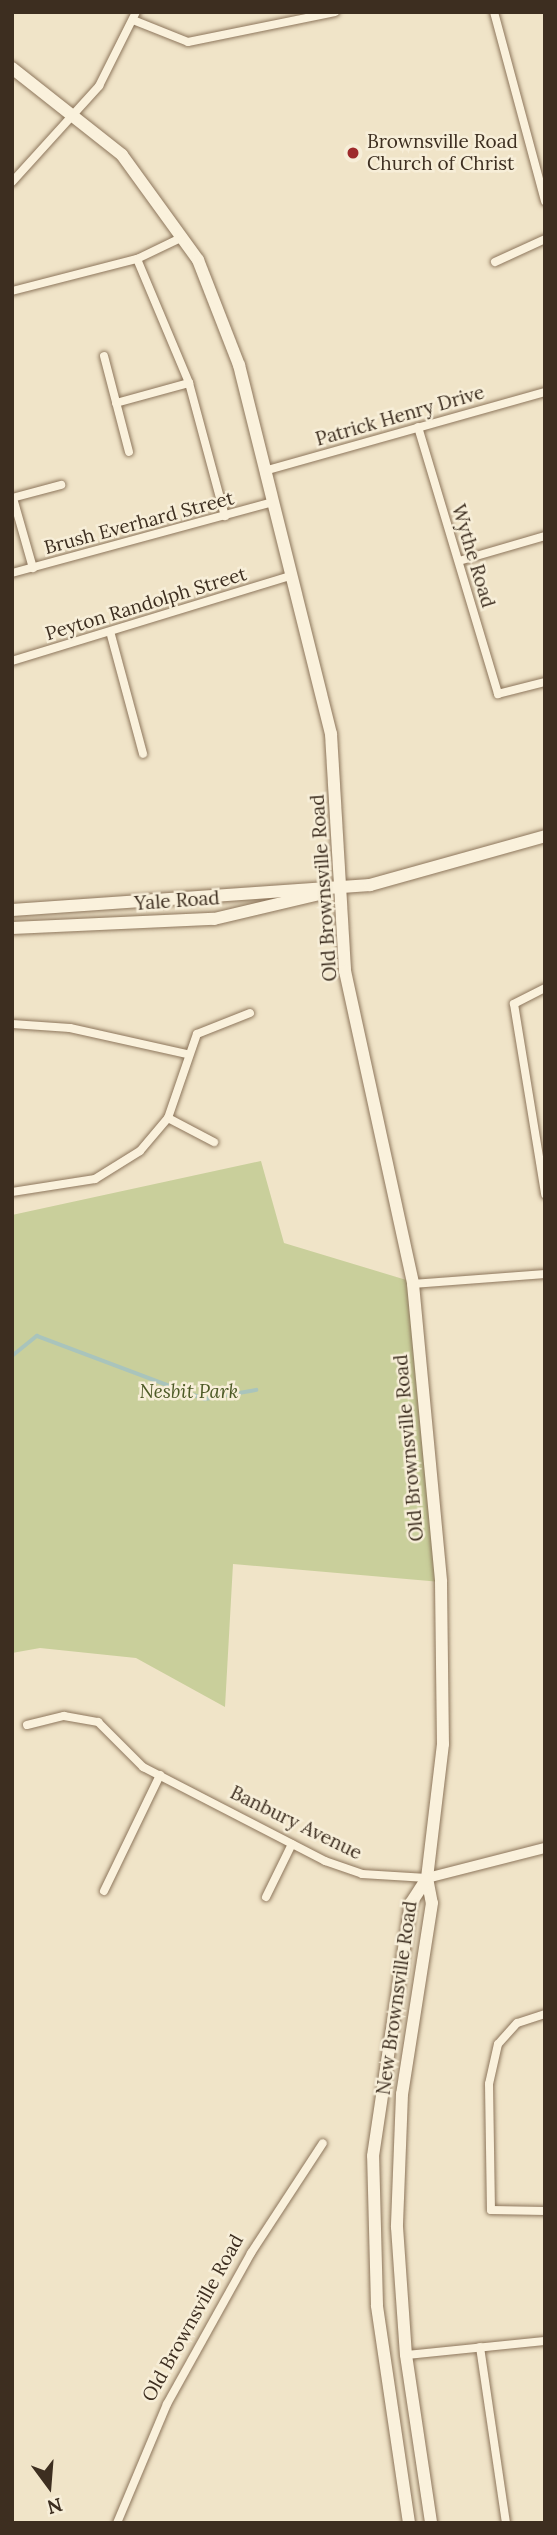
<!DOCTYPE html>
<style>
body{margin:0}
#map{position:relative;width:557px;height:2535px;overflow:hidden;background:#f0e4c8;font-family:Lora,serif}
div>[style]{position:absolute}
.green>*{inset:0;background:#c9cf9b}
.stream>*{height:3.5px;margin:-1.75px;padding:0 1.75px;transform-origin:1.75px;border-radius:1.75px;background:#a9c4bc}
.roads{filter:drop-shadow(0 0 2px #8d765c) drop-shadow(0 0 2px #8d765c)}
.minor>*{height:8px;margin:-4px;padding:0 4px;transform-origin:4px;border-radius:4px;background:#faf1dc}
.tertiary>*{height:10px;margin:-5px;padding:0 5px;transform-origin:5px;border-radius:5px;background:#faf1dc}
.secondary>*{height:12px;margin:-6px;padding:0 6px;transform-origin:6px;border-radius:6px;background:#faf1dc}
.dots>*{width:19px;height:19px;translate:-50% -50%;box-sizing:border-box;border:4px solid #f7eed8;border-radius:50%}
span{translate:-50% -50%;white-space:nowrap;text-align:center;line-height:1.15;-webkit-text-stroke:5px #f7eed8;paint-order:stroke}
.poi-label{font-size:19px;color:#3d2e20}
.left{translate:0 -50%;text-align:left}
.street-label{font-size:19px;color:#3d2e20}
.park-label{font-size:19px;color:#4d5a26;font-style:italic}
.frame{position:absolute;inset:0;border:14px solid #3d2e20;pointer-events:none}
.north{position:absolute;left:14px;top:2451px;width:70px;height:70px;-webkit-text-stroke:5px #f7eed8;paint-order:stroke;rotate:164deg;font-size:19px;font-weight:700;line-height:28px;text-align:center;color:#3d2e20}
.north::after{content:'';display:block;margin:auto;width:24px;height:32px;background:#3d2e20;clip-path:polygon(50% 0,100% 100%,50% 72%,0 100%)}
</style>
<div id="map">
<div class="green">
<div style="clip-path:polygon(261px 1161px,284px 1243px,413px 1282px,441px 1582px,233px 1564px,225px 1707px,136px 1658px,40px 1648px,12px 1653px,12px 1215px)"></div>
</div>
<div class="stream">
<div style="left:12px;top:1356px;width:32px;rotate:-39deg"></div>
<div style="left:37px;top:1336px;width:179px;rotate:20.6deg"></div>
<div style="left:205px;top:1399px;width:52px;rotate:-10deg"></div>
</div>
<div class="roads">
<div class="minor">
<div style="left:494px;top:12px;width:196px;rotate:74.9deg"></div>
<div style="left:133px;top:20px;width:59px;rotate:21.8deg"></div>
<div style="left:188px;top:42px;width:150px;rotate:-11.5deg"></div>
<div style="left:12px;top:182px;width:130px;rotate:-47.8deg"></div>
<div style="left:99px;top:86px;width:83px;rotate:-63.4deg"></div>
<div style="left:137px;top:259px;width:134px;rotate:67.2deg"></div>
<div style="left:189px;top:383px;width:138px;rotate:74.9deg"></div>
<div style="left:495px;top:262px;width:55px;rotate:-24.7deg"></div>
<div style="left:12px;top:291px;width:129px;rotate:-14.4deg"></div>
<div style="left:137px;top:259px;width:51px;rotate:-25.6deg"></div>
<div style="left:104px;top:356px;width:99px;rotate:75.4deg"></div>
<div style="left:116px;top:403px;width:76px;rotate:-15.3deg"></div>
<div style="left:418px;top:427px;width:279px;rotate:73.3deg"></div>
<div style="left:498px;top:694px;width:49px;rotate:-14.3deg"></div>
<div style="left:264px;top:471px;width:292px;rotate:-15.7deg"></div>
<div style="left:12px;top:498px;width:51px;rotate:-14.9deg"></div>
<div style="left:13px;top:498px;width:73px;rotate:74.1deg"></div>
<div style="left:459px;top:561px;width:90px;rotate:-16.2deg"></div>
<div style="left:12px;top:573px;width:270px;rotate:-15.2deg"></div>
<div style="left:111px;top:635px;width:123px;rotate:74.9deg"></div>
<div style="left:12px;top:661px;width:291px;rotate:-17deg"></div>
<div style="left:545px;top:988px;width:35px;rotate:153deg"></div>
<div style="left:514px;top:1004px;width:193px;rotate:80.7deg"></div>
<div style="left:12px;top:1024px;width:58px;rotate:3.9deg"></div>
<div style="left:70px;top:1028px;width:119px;rotate:12.6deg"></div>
<div style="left:168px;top:1118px;width:52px;rotate:27.6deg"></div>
<div style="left:12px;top:1192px;width:84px;rotate:-8.9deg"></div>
<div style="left:95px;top:1179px;width:53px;rotate:-31.9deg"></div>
<div style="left:140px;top:1151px;width:43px;rotate:-49.7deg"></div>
<div style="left:168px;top:1118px;width:89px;rotate:-71deg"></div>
<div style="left:197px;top:1034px;width:57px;rotate:-21.6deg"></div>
<div style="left:413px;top:1284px;width:132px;rotate:-4.3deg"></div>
<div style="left:27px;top:1725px;width:38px;rotate:-14deg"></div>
<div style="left:64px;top:1716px;width:35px;rotate:10deg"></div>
<div style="left:98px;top:1722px;width:64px;rotate:45deg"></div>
<div style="left:143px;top:1767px;width:205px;rotate:27.3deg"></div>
<div style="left:325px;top:1861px;width:39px;rotate:19deg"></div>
<div style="left:362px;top:1874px;width:65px;rotate:3.5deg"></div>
<div style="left:104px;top:1891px;width:129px;rotate:-64.2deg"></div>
<div style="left:266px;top:1897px;width:59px;rotate:-63.9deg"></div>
<div style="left:545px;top:2014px;width:29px;rotate:162deg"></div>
<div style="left:517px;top:2023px;width:28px;rotate:132deg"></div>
<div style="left:498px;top:2044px;width:41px;rotate:102.7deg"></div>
<div style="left:489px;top:2084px;width:126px;rotate:89.1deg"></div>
<div style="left:491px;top:2210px;width:54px;rotate:1.1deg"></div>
<div style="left:480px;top:2347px;width:178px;rotate:81.6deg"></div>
<div style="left:406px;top:2355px;width:140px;rotate:-5.8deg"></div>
<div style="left:117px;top:2523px;width:129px;rotate:-67.2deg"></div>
<div style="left:167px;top:2404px;width:173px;rotate:-60.9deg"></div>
<div style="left:251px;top:2253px;width:131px;rotate:-56.8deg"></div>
</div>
<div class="tertiary">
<div style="left:427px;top:1878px;width:122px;rotate:-14.3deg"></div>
</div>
<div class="secondary">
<div style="left:12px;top:68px;width:140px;rotate:38.3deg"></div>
<div style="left:122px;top:155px;width:130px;rotate:54.1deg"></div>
<div style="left:198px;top:260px;width:113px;rotate:68.7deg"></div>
<div style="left:239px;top:365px;width:380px;rotate:76deg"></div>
<div style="left:331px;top:734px;width:237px;rotate:86.6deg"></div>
<div style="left:345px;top:971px;width:320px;rotate:77.7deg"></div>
<div style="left:413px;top:1284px;width:299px;rotate:84.6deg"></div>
<div style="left:441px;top:1582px;width:162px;rotate:89.3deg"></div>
<div style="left:443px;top:1744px;width:135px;rotate:96.8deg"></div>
<div style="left:427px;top:1878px;width:25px;rotate:79deg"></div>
<div style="left:432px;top:1903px;width:193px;rotate:98.9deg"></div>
<div style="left:402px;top:2094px;width:133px;rotate:92.2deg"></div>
<div style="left:397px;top:2227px;width:128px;rotate:86deg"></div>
<div style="left:406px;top:2355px;width:170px;rotate:81.5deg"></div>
<div style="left:12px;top:910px;width:359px;rotate:-4deg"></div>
<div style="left:370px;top:885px;width:182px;rotate:-15.6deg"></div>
<div style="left:12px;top:928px;width:202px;rotate:-2.6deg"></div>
<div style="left:214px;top:919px;width:113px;rotate:-13.3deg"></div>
<div style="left:409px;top:2523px;width:220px;rotate:-98.4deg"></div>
<div style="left:377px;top:2305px;width:149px;rotate:-91.5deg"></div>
<div style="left:373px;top:2156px;width:256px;rotate:-81.5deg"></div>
<div style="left:411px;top:1903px;width:30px;rotate:-57deg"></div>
</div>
</div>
<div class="dots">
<div style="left:353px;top:153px;background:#9e2a2b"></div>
</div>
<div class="poi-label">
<span class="left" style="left:367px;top:153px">Brownsville Road<br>Church of Christ</span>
</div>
<div class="street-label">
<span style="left:400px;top:416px;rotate:-16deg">Patrick Henry Drive</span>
<span style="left:139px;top:523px;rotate:-15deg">Brush Everhard Street</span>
<span style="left:473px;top:556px;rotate:73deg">Wythe Road</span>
<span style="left:146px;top:604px;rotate:-17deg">Peyton Randolph Street</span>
<span style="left:324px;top:888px;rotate:-94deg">Old Brownsville Road</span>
<span style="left:177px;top:901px;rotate:-4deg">Yale Road</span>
<span style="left:409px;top:1448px;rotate:-95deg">Old Brownsville Road</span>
<span style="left:296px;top:1823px;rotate:26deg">Banbury Avenue</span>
<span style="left:397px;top:1998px;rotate:-82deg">New Brownsville Road</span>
<span style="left:193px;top:2318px;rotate:-61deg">Old Brownsville Road</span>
</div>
<div class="park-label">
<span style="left:189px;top:1392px">Nesbit Park</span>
</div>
<div class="frame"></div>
<div class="north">N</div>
</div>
